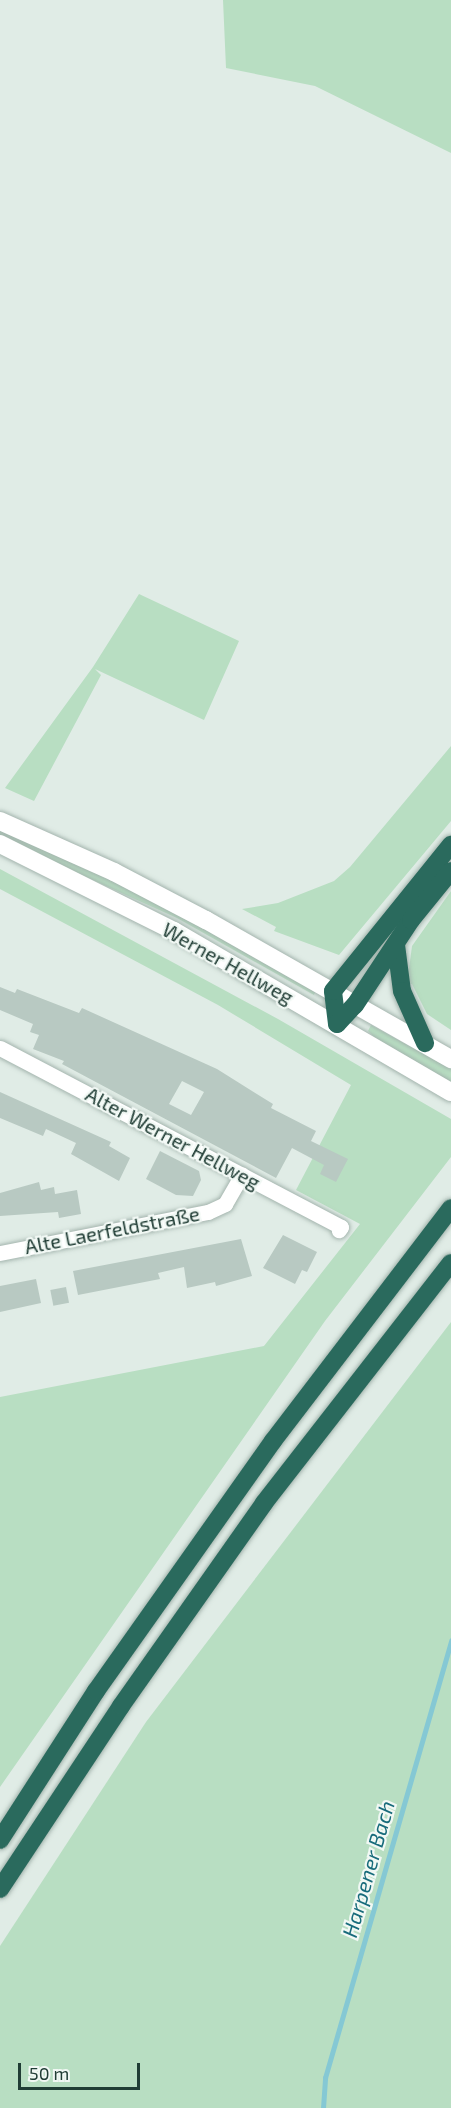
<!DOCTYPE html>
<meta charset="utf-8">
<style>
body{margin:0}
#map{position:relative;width:451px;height:2108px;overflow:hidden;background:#e0ece6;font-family:"Exo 2",sans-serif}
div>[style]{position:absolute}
.green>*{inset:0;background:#b8dec2}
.stream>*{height:4.5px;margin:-2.25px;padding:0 2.25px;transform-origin:2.25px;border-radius:2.25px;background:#85c8d4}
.building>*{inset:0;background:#b8c9c2;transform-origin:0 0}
.roads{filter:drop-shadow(0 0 2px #a3b4ad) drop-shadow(0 0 2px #a3b4ad)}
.street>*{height:15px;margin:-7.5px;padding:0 7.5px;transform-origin:7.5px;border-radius:7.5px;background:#fff}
.secondary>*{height:18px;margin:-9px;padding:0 9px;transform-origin:9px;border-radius:9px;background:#fff}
.highway>*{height:18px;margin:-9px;padding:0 9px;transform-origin:9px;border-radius:9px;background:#2a6a5d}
span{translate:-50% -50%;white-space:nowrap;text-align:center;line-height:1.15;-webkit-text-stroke:4.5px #f1f8f4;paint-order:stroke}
.street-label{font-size:20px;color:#203d35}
.water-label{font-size:21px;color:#176b7b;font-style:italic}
.scale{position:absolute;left:18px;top:2063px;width:122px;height:27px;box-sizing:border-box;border:3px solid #203d35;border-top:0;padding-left:8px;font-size:18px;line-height:21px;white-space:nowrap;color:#203d35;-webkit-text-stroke:4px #f1f8f4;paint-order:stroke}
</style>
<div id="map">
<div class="green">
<div style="clip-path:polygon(223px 0,451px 0,451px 153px,315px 86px,226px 68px)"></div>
<div style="clip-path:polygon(139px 594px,239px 641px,204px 720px,95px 669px,101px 675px,34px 801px,5px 788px,93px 667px)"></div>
<div style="clip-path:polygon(451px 746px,451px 821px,339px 955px,274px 931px,276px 927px,242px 909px,278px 903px,334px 881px,350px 867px)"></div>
<div style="clip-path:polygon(0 825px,179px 915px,315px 992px,314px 995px,177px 918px,0 838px)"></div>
<div style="clip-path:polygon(0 869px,278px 1019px,451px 1119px,451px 1157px,325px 1321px,0 1787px,0 1397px,264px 1346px,360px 1224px,296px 1190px,351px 1085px,218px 1005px,0 889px)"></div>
<div style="clip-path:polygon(451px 891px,451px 1030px,427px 1014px,412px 984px,407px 984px,412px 946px)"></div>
<div style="clip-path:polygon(371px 1025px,451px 1069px,451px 1082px,374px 1037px,368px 1031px)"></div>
<div style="clip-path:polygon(451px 1322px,451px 2108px,0 2108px,0 1946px,146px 1722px)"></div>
</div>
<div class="stream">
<div style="left:323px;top:2108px;width:30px;rotate:-86deg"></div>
<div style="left:325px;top:2078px;width:455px;rotate:-73.9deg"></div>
</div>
<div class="building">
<div style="clip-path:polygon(evenodd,0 987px,15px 993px,17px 989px,79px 1013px,82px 1008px,217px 1069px,273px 1104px,271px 1108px,316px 1131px,311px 1141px,348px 1159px,336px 1182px,320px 1174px,324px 1165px,292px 1148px,276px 1178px,62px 1064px,64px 1061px,33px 1049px,39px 1035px,30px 1032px,33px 1024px,0 1010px,0 987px,182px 1081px,204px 1092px,191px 1115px,169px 1104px,182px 1081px)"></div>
<div style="clip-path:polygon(0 1092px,111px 1142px,109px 1146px,130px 1158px,119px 1181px,71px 1154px,76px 1143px,46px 1129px,43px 1136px,0 1118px)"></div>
<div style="clip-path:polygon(160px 1151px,199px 1171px,201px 1180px,193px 1196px,176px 1195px,146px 1179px)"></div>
<div style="clip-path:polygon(39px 1182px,41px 1190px,54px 1187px,55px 1194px,77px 1190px,81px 1214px,59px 1218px,58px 1212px,0 1216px,0 1193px)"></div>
<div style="clip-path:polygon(283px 1235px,317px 1252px,307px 1272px,302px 1270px,295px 1284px,263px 1268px)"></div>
<div style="clip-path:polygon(241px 1239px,252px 1276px,216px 1286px,215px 1282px,187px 1288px,184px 1267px,158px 1273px,160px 1279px,78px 1295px,73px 1271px)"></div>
<div style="clip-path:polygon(36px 1279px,41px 1303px,0 1312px,0 1286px)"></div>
<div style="left:66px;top:1287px;width:16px;height:16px;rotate:79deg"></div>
</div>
<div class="roads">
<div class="street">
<div style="left:0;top:1048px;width:385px;rotate:27.7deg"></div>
<div style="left:341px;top:1227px;width:4px;rotate:124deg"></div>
<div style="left:0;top:1253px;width:212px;rotate:-11.2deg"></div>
<div style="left:208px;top:1212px;width:19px;rotate:-25deg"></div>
<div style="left:225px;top:1204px;width:34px;rotate:-60deg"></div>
</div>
<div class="secondary">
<div style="left:0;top:821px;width:125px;rotate:24.1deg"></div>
<div style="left:114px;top:872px;width:104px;rotate:27.6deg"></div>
<div style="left:206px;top:920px;width:282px;rotate:29.6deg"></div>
<div style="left:0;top:844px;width:195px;rotate:26.6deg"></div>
<div style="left:174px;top:931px;width:320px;rotate:30.2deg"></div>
</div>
<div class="highway">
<div style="left:396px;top:945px;width:46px;rotate:82.6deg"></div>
<div style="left:402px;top:991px;width:57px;rotate:66.1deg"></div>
<div style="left:337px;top:1024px;width:33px;rotate:-97deg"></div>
<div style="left:333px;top:991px;width:188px;rotate:-51.1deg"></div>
<div style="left:337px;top:1024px;width:26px;rotate:-47deg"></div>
<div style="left:355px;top:1005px;width:102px;rotate:-56.6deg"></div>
<div style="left:411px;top:920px;width:63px;rotate:-50.8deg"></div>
<div style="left:0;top:1840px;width:177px;rotate:-57.2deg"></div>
<div style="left:96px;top:1691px;width:306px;rotate:-54.7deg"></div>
<div style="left:273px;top:1441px;width:293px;rotate:-52.6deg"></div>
<div style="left:0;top:1889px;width:219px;rotate:-56.5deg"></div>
<div style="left:121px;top:1706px;width:248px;rotate:-54.8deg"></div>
<div style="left:264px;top:1503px;width:304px;rotate:-52.1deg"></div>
</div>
</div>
<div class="street-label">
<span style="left:228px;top:963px;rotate:29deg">Werner Hellweg</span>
<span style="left:173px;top:1138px;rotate:28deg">Alter Werner Hellweg</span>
<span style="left:112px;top:1230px;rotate:-11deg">Alte Laerfeldstraße</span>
</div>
<div class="water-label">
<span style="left:368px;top:1869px;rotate:-74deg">Harpener Bach</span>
</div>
<div class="scale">50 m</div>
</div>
